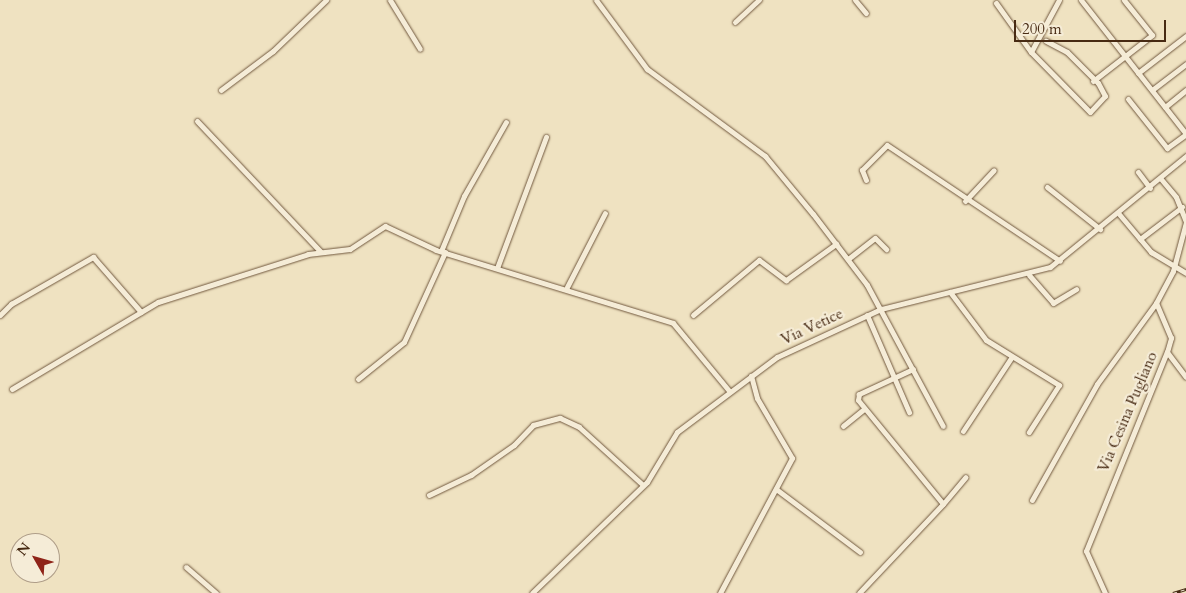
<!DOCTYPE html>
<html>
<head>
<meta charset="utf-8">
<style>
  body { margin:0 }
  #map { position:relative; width:1186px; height:593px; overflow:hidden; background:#efe2c1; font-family:Cardo,serif }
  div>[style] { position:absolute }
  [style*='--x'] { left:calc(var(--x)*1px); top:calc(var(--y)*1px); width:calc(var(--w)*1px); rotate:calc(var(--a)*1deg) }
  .roads { filter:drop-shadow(0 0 1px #71583e) drop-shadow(0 0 1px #71583e) }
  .minor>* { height:5px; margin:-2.5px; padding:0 2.5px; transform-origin:2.5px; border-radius:2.5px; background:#f5ecd7 }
  .rail>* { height:3px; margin-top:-1.5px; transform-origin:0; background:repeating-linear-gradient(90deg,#f5ecd7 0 4px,#472a13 0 8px); box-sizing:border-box; border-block:1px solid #472a13 }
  span { translate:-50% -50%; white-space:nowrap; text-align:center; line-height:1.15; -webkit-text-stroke:4.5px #f5ecd7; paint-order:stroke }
  .street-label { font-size:15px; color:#472a13 }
  .north { position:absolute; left:10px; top:533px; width:50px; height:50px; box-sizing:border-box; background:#f5ecd7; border:1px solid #af9e89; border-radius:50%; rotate:308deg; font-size:14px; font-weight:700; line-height:20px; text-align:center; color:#472a13 }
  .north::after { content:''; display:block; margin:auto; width:18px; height:22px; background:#8f2418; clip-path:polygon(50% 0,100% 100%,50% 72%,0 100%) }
  .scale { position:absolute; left:1014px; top:20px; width:152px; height:22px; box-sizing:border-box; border:2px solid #472a13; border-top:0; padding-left:6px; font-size:15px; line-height:18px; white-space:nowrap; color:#472a13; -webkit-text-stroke:4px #f5ecd7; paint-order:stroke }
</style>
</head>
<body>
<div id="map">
  <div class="roads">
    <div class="minor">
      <i style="--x:390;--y:0;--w:57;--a:58.5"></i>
      <i style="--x:596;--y:0;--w:86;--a:53.5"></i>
      <i style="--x:647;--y:69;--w:147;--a:36.4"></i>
      <i style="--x:765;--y:156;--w:75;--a:50.4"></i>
      <i style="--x:813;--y:214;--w:89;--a:52.7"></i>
      <i style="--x:867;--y:285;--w:160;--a:61.7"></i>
      <i style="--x:855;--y:0;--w:17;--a:50"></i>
      <i style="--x:1081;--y:0;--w:170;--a:51.9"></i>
      <i style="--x:996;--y:3;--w:60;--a:54.5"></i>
      <i style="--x:1031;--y:52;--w:59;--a:-61.7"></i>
      <i style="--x:735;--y:22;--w:33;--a:-43"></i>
      <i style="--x:1031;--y:52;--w:84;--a:45.5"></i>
      <i style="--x:1090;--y:112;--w:22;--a:-47"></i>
      <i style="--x:1105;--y:96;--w:15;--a:-118"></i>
      <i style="--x:1098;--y:83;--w:44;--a:-135"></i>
      <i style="--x:1067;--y:52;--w:24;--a:-152"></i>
      <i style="--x:1138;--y:73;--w:61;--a:-37.6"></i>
      <i style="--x:1093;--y:81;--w:75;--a:-37.9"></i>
      <i style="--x:1152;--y:35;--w:45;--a:-128.7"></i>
      <i style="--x:221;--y:90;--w:65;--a:-36.9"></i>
      <i style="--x:273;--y:51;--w:74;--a:-43.9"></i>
      <i style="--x:1152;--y:90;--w:43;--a:-37.4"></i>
      <i style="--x:1128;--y:99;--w:63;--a:51.5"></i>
      <i style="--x:1167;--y:148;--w:24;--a:-36"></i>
      <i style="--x:1165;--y:107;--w:27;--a:-39"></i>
      <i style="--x:197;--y:121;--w:180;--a:46.6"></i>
      <i style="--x:1138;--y:172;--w:20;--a:53"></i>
      <i style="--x:1161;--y:179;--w:23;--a:50"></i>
      <i style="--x:1176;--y:197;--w:27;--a:68"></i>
      <i style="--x:866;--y:180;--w:11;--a:-112"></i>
      <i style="--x:862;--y:170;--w:35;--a:-45"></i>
      <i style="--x:887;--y:145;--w:208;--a:33.8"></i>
      <i style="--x:1047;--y:187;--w:68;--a:38.4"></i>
      <i style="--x:965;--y:201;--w:42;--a:-46.9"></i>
      <i style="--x:1119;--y:214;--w:50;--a:49.9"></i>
      <i style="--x:1151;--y:252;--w:41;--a:31"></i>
      <i style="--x:1140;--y:239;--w:53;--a:-37.3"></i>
      <i style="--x:441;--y:251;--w:60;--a:-67.3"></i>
      <i style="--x:464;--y:196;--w:85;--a:-60.4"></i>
      <i style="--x:848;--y:259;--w:34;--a:-38"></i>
      <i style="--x:875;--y:238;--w:16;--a:45"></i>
      <i style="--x:497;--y:268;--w:140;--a:-69.5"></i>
      <i style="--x:1029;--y:275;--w:37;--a:49"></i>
      <i style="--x:1053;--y:303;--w:27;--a:-31"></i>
      <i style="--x:567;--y:287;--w:83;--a:-62.8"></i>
      <i style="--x:950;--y:292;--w:60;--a:53.1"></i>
      <i style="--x:986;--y:340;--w:86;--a:31.7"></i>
      <i style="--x:1059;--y:385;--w:56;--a:122.6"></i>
      <i style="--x:0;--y:315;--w:16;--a:-45"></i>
      <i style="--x:11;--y:304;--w:95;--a:-29.8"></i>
      <i style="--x:93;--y:257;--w:73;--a:48.9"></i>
      <i style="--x:693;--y:315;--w:86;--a:-39.8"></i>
      <i style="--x:759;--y:260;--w:34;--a:37"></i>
      <i style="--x:786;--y:280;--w:62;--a:-35.8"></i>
      <i style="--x:867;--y:315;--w:106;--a:66.6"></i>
      <i style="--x:1167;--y:352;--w:31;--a:53"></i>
      <i style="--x:913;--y:369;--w:60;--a:155.2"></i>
      <i style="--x:859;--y:394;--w:6;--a:99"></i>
      <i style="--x:858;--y:400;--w:134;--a:50.7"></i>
      <i style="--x:943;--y:504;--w:35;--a:-50"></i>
      <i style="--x:358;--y:379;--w:59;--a:-38.8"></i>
      <i style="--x:404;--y:342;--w:99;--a:-65.5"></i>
      <i style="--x:12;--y:389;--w:170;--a:-30.8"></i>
      <i style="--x:158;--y:302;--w:157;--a:-17.7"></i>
      <i style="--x:308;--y:254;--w:42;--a:-6.8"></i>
      <i style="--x:350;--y:249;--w:42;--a:-33.3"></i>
      <i style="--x:385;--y:226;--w:56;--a:25.2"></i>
      <i style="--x:436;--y:250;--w:248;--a:17.1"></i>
      <i style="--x:673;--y:323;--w:89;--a:50.4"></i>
      <i style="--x:843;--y:426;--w:27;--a:-39"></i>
      <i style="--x:963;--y:431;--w:87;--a:-56.7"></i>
      <i style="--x:776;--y:489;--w:105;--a:36.9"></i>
      <i style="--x:429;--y:495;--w:47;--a:-25.5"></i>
      <i style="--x:471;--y:475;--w:52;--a:-34.9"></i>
      <i style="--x:514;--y:445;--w:28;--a:-46"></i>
      <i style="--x:533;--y:425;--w:28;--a:-15"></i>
      <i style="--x:560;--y:418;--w:21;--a:25"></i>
      <i style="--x:579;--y:427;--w:86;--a:42.2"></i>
      <i style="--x:1032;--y:500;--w:133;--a:-60.7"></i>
      <i style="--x:1097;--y:384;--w:100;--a:-53.9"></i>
      <i style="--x:186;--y:567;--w:40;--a:41"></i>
      <i style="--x:532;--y:593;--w:160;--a:-44"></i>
      <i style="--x:647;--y:482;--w:58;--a:-59"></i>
      <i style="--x:677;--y:432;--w:125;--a:-36.9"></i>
      <i style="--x:777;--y:357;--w:115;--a:-24.8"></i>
      <i style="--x:881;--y:309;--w:174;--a:-14"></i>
      <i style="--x:1050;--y:267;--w:176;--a:-39.2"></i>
      <i style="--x:720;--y:593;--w:153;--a:-61.9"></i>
      <i style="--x:792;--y:458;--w:69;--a:-120.3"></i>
      <i style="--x:757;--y:398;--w:23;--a:-105"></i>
      <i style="--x:859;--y:593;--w:122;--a:-46.7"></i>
      <i style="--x:1105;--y:593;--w:46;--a:-114.3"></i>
      <i style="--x:1086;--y:551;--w:215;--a:-67.9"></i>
      <i style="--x:1167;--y:352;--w:15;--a:-74"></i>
      <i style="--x:1171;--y:338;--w:38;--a:-113"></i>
      <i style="--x:1156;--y:303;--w:36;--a:-62"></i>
      <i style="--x:1173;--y:271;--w:51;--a:-75.1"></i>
    </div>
  </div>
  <div class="rail">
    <i style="--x:1173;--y:593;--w:14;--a:-17"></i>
  </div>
  <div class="street-label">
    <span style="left:812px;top:327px;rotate:-25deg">Via Vetice</span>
    <span style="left:1128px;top:412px;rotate:-67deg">Via Cesina Pugliano</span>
  </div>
  <div class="north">N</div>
  <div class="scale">200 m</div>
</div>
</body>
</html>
